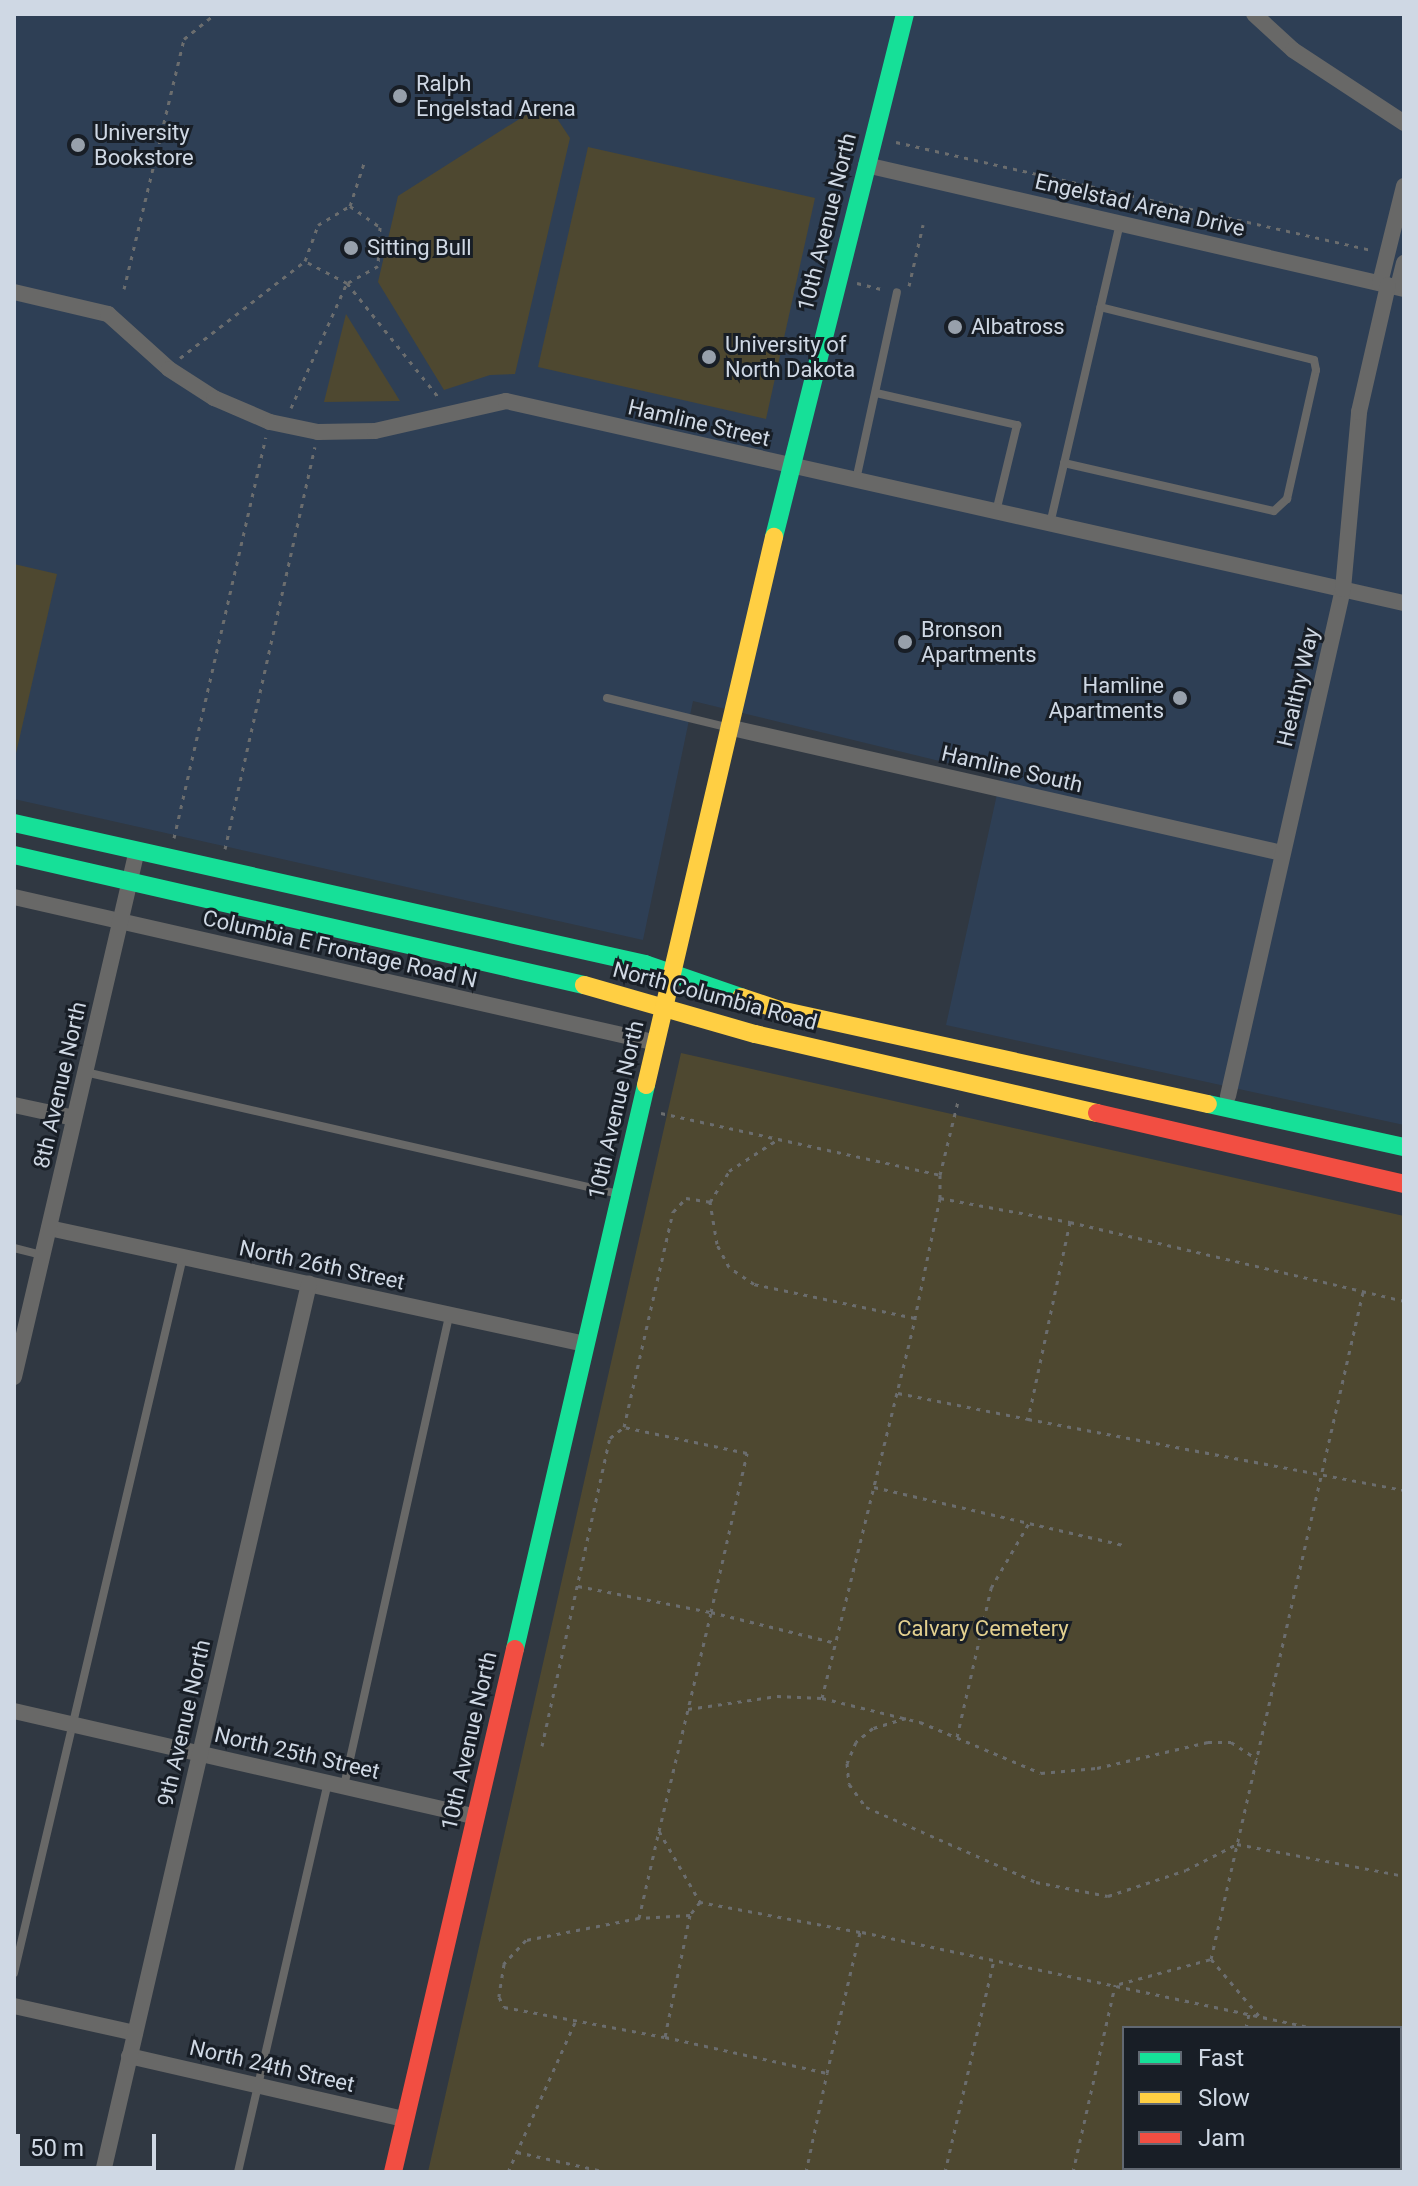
<!DOCTYPE html>
<html>
<head>
<meta charset="utf-8">
<style>
  body { margin:0 }
  #map { position:relative; width:1418px; height:2186px; overflow:hidden; background:#303842; font-family:Roboto,sans-serif }
  div>[style] { position:absolute }
  [style*='--x'] { left:calc(var(--x)*1px); top:calc(var(--y)*1px); width:calc(var(--w)*1px); rotate:calc(var(--a)*1deg) }
  .built>* { inset:0; background:#2e3f55 }
  .green>* { inset:0; background:#4e4830 }
  .path>* { height:3px; margin-top:-1.5px; transform-origin:0; background:repeating-linear-gradient(90deg,#6b6d6e 0 4px,transparent 0 10px) }
  .lane>* { height:8px; margin:-4px; padding:0 4px; transform-origin:4px; border-radius:4px; background:#686867 }
  .street>* { height:16px; margin:-8px; padding:0 8px; transform-origin:8px; border-radius:8px; background:#686867 }
  .fast>* { height:18px; margin:-9px; padding:0 9px; transform-origin:9px; border-radius:9px; background:#16e098 }
  .slow>* { height:18px; margin:-9px; padding:0 9px; transform-origin:9px; border-radius:9px; background:#ffcf43 }
  .jam>* { height:18px; margin:-9px; padding:0 9px; transform-origin:9px; border-radius:9px; background:#f24e42 }
  .dots>* { width:22px; height:22px; translate:-50% -50%; box-sizing:border-box; border:4px solid #181e26; border-radius:50% }
  span { translate:-50% -50%; white-space:nowrap; text-align:center; line-height:1.15; -webkit-text-stroke:6px #181e26; paint-order:stroke }
  .poi-label { font-size:22px; color:#cfd8e4 }
  .left { translate:0 -50%; text-align:left }
  .right { translate:-100% -50%; text-align:right }
  .street-label { font-size:22px; color:#cfd8e4 }
  .park-label { font-size:22px; color:#e3d08f }
  .frame { position:absolute; inset:0; border:16px solid #cfd8e4; pointer-events:none }
  .legend { position:absolute; left:1122px; top:2026px; width:280px; height:144px; box-sizing:border-box; background:#181e26; border:2px solid #616872; margin:0; padding:10px 14px; list-style:none; font-size:24px; color:#cfd8e4 }
  .legend li { display:flex; align-items:center; gap:16px; height:40px }
  .legend b { width:40px; border:2px solid #616872 }
  .scale { position:absolute; left:16px; top:2134px; width:140px; height:36px; box-sizing:border-box; border:4px solid #cfd8e4; border-top:0; padding-left:10px; font-size:24px; line-height:28px; white-space:nowrap; color:#cfd8e4; -webkit-text-stroke:6px #181e26; paint-order:stroke }
</style>
</head>
<body>
<div id="map">
  <div class="built">
    <i style="clip-path:polygon(14px 14px,1404px 14px,1404px 1125px,946px 1025px,1001px 776px,693px 701px,643px 940px,14px 799px)"></i>
  </div>
  <div class="green">
    <i style="clip-path:polygon(546px 102px,570px 138px,515px 374px,490px 375px,444px 390px,378px 282px,398px 196px)"></i>
    <i style="clip-path:polygon(588px 147px,815px 198px,766px 419px,538px 367px)"></i>
    <i style="clip-path:polygon(346px 314px,400px 401px,324px 402px)"></i>
    <i style="clip-path:polygon(14px 564px,57px 574px,14px 762px)"></i>
    <i style="clip-path:polygon(evenodd,681px 1053px,1404px 1216px,1404px 2172px,428px 2172px,681px 1053px,1400px 2028px,1400px 2168px,1124px 2168px,1124px 2028px,1400px 2028px)"></i>
  </div>
  <div class="path">
    <i style="--x:896;--y:142;--w:488;--a:12.8"></i>
    <i style="--x:350;--y:206;--w:37;--a:35"></i>
    <i style="--x:380;--y:227;--w:39;--a:93"></i>
    <i style="--x:378;--y:266;--w:35;--a:151"></i>
    <i style="--x:347;--y:283;--w:149;--a:51.3"></i>
    <i style="--x:857;--y:283;--w:29;--a:14"></i>
    <i style="--x:909;--y:286;--w:63;--a:-77.1"></i>
    <i style="--x:124;--y:289;--w:257;--a:-76.5"></i>
    <i style="--x:184;--y:39;--w:40;--a:-39"></i>
    <i style="--x:180;--y:358;--w:158;--a:-37.8"></i>
    <i style="--x:305;--y:261;--w:38;--a:-70"></i>
    <i style="--x:318;--y:225;--w:37;--a:-31"></i>
    <i style="--x:350;--y:206;--w:48;--a:-71.9"></i>
    <i style="--x:291;--y:408;--w:137;--a:-65.9"></i>
    <i style="--x:347;--y:283;--w:47;--a:-152.4"></i>
    <i style="--x:174;--y:838;--w:411;--a:-77.1"></i>
    <i style="--x:225;--y:849;--w:412;--a:-77.4"></i>
    <i style="--x:661;--y:1113;--w:286;--a:12.5"></i>
    <i style="--x:940;--y:1175;--w:23;--a:90"></i>
    <i style="--x:940;--y:1198;--w:123;--a:101.8"></i>
    <i style="--x:915;--y:1318;--w:165;--a:-168.1"></i>
    <i style="--x:754;--y:1284;--w:30;--a:-146"></i>
    <i style="--x:729;--y:1267;--w:26;--a:-118"></i>
    <i style="--x:717;--y:1244;--w:43;--a:-99.5"></i>
    <i style="--x:710;--y:1202;--w:36;--a:-58"></i>
    <i style="--x:729;--y:1171;--w:57;--a:-32.9"></i>
    <i style="--x:940;--y:1175;--w:76;--a:-76.3"></i>
    <i style="--x:940;--y:1198;--w:132;--a:10.5"></i>
    <i style="--x:1070;--y:1222;--w:343;--a:13.3"></i>
    <i style="--x:1070;--y:1222;--w:201;--a:102"></i>
    <i style="--x:1028;--y:1419;--w:383;--a:10.7"></i>
    <i style="--x:898;--y:1393;--w:133;--a:11.3"></i>
    <i style="--x:874;--y:1487;--w:256;--a:13.1"></i>
    <i style="--x:578;--y:1586;--w:136;--a:11.1"></i>
    <i style="--x:711;--y:1612;--w:163;--a:-77.2"></i>
    <i style="--x:747;--y:1453;--w:126;--a:-168.1"></i>
    <i style="--x:822;--y:1698;--w:391;--a:-76.2"></i>
    <i style="--x:688;--y:1709;--w:90;--a:-8.3"></i>
    <i style="--x:777;--y:1696;--w:45;--a:2.5"></i>
    <i style="--x:822;--y:1698;--w:101;--a:13.8"></i>
    <i style="--x:920;--y:1722;--w:131;--a:22.9"></i>
    <i style="--x:1041;--y:1773;--w:56;--a:-5.1"></i>
    <i style="--x:1097;--y:1768;--w:114;--a:-13.2"></i>
    <i style="--x:1208;--y:1742;--w:23;--a:0"></i>
    <i style="--x:1231;--y:1742;--w:31;--a:33"></i>
    <i style="--x:906;--y:1718;--w:34;--a:163"></i>
    <i style="--x:873;--y:1728;--w:22;--a:141"></i>
    <i style="--x:856;--y:1742;--w:23;--a:113"></i>
    <i style="--x:847;--y:1763;--w:21;--a:85"></i>
    <i style="--x:849;--y:1784;--w:29;--a:54"></i>
    <i style="--x:866;--y:1807;--w:186;--a:23.8"></i>
    <i style="--x:1036;--y:1882;--w:73;--a:11"></i>
    <i style="--x:1108;--y:1896;--w:82;--a:-18.4"></i>
    <i style="--x:1186;--y:1870;--w:57;--a:-27"></i>
    <i style="--x:1237;--y:1844;--w:170;--a:10.8"></i>
    <i style="--x:957;--y:1737;--w:153;--a:-77.1"></i>
    <i style="--x:991;--y:1588;--w:75;--a:-59.7"></i>
    <i style="--x:542;--y:1746;--w:315;--a:-77.6"></i>
    <i style="--x:610;--y:1438;--w:18;--a:-38"></i>
    <i style="--x:624;--y:1427;--w:221;--a:-77.2"></i>
    <i style="--x:673;--y:1212;--w:19;--a:-47"></i>
    <i style="--x:686;--y:1198;--w:24;--a:9"></i>
    <i style="--x:659;--y:1831;--w:82;--a:60"></i>
    <i style="--x:700;--y:1902;--w:16;--a:128"></i>
    <i style="--x:690;--y:1915;--w:51;--a:176.6"></i>
    <i style="--x:639;--y:1918;--w:89;--a:-77.1"></i>
    <i style="--x:659;--y:1831;--w:225;--a:-76.6"></i>
    <i style="--x:711;--y:1612;--w:129;--a:13.9"></i>
    <i style="--x:690;--y:1915;--w:125;--a:101.6"></i>
    <i style="--x:665;--y:2037;--w:166;--a:12.5"></i>
    <i style="--x:827;--y:2073;--w:145;--a:-76.8"></i>
    <i style="--x:860;--y:1932;--w:163;--a:-169.4"></i>
    <i style="--x:639;--y:1918;--w:115;--a:169"></i>
    <i style="--x:526;--y:1940;--w:33;--a:133"></i>
    <i style="--x:504;--y:1964;--w:33;--a:99"></i>
    <i style="--x:499;--y:1997;--w:11;--a:63"></i>
    <i style="--x:504;--y:2007;--w:163;--a:10.6"></i>
    <i style="--x:862;--y:1932;--w:460;--a:12"></i>
    <i style="--x:1211;--y:1959;--w:684;--a:-77.16"></i>
    <i style="--x:1119;--y:1984;--w:95;--a:-15.2"></i>
    <i style="--x:1211;--y:1959;--w:76;--a:49.8"></i>
    <i style="--x:1246;--y:2028;--w:14;--a:-78"></i>
    <i style="--x:1400;--y:2047;--w:4;--a:14"></i>
    <i style="--x:517;--y:2152;--w:92;--a:12.5"></i>
    <i style="--x:508;--y:2172;--w:164;--a:-65.9"></i>
    <i style="--x:806;--y:2172;--w:101;--a:-78"></i>
    <i style="--x:945;--y:2172;--w:218;--a:-77"></i>
    <i style="--x:1073;--y:2172;--w:192;--a:-77.3"></i>
    <i style="--x:1213;--y:2172;--w:4;--a:-76"></i>
  </div>
  <div class="lane">
    <i style="--x:876;--y:393;--w:145;--a:12.8"></i>
    <i style="--x:1017;--y:425;--w:89;--a:103.6"></i>
    <i style="--x:1064;--y:463;--w:215;--a:12.9"></i>
    <i style="--x:1274;--y:511;--w:18;--a:-43"></i>
    <i style="--x:1287;--y:499;--w:132;--a:-77.3"></i>
    <i style="--x:1316;--y:370;--w:10;--a:-101"></i>
    <i style="--x:1314;--y:360;--w:220;--a:-166.1"></i>
    <i style="--x:856;--y:480;--w:192;--a:-77.7"></i>
    <i style="--x:1050;--y:524;--w:308;--a:-76.9"></i>
    <i style="--x:607;--y:698;--w:122;--a:13.7"></i>
    <i style="--x:85;--y:1072;--w:548;--a:12.87"></i>
    <i style="--x:14;--y:1248;--w:30;--a:14"></i>
    <i style="--x:344;--y:1786;--w:483;--a:-77.4"></i>
    <i style="--x:14;--y:1973;--w:736;--a:-76.72"></i>
    <i style="--x:238;--y:2172;--w:399;--a:-77"></i>
  </div>
  <div class="street">
    <i style="--x:1254;--y:14;--w:53;--a:42.7"></i>
    <i style="--x:1293;--y:50;--w:133;--a:33.3"></i>
    <i style="--x:866;--y:165;--w:552;--a:12.98"></i>
    <i style="--x:1380;--y:283;--w:100;--a:-76.1"></i>
    <i style="--x:1398;--y:287;--w:25;--a:-76"></i>
    <i style="--x:14;--y:292;--w:97;--a:13.2"></i>
    <i style="--x:108;--y:314;--w:82;--a:42"></i>
    <i style="--x:169;--y:369;--w:54;--a:32.8"></i>
    <i style="--x:214;--y:398;--w:61;--a:23.2"></i>
    <i style="--x:270;--y:422;--w:49;--a:11.8"></i>
    <i style="--x:318;--y:432;--w:57;--a:-1"></i>
    <i style="--x:375;--y:431;--w:134;--a:-12.9"></i>
    <i style="--x:506;--y:401;--w:920;--a:12.68"></i>
    <i style="--x:732;--y:728;--w:564;--a:12.8"></i>
    <i style="--x:14;--y:897;--w:659;--a:12.79"></i>
    <i style="--x:1228;--y:1096;--w:520;--a:-77.22"></i>
    <i style="--x:1343;--y:589;--w:178;--a:-84.8"></i>
    <i style="--x:1359;--y:412;--w:130;--a:-77.1"></i>
    <i style="--x:14;--y:1105;--w:61;--a:12.2"></i>
    <i style="--x:49;--y:1228;--w:548;--a:12.21"></i>
    <i style="--x:14;--y:1377;--w:541;--a:-76.86"></i>
    <i style="--x:14;--y:1711;--w:474;--a:12.9"></i>
    <i style="--x:14;--y:2006;--w:124;--a:12.6"></i>
    <i style="--x:129;--y:2056;--w:283;--a:12.9"></i>
    <i style="--x:103;--y:2172;--w:912;--a:-76.94"></i>
  </div>
  <div class="fast">
    <i style="--x:774;--y:537;--w:539;--a:-75.94"></i>
    <i style="--x:14;--y:823;--w:647;--a:12.6"></i>
    <i style="--x:645;--y:964;--w:102;--a:19"></i>
    <i style="--x:14;--y:855;--w:585;--a:12.85"></i>
    <i style="--x:1208;--y:1104;--w:201;--a:12.4"></i>
    <i style="--x:515;--y:1649;--w:579;--a:-76.92"></i>
  </div>
  <div class="slow">
    <i style="--x:584;--y:985;--w:178;--a:16"></i>
    <i style="--x:755;--y:1034;--w:351;--a:13"></i>
    <i style="--x:741;--y:997;--w:41;--a:18.4"></i>
    <i style="--x:780;--y:1010;--w:438;--a:12.4"></i>
    <i style="--x:646;--y:1085;--w:563;--a:-76.85"></i>
  </div>
  <div class="jam">
    <i style="--x:1097;--y:1113;--w:315;--a:13"></i>
    <i style="--x:393;--y:2172;--w:537;--a:-76.87"></i>
  </div>
  <div class="dots">
    <i style="left:400px;top:96px;background:#97a0ab"></i>
    <i style="left:78px;top:145px;background:#97a0ab"></i>
    <i style="left:351px;top:248px;background:#97a0ab"></i>
    <i style="left:955px;top:327px;background:#97a0ab"></i>
    <i style="left:709px;top:357px;background:#97a0ab"></i>
    <i style="left:905px;top:642px;background:#97a0ab"></i>
    <i style="left:1180px;top:698px;background:#97a0ab"></i>
  </div>
  <div class="poi-label">
    <span class="left" style="left:416px;top:96px">Ralph<br>Engelstad Arena</span>
    <span class="left" style="left:94px;top:145px">University<br>Bookstore</span>
    <span class="left" style="left:367px;top:248px">Sitting Bull</span>
    <span class="left" style="left:971px;top:327px">Albatross</span>
    <span class="left" style="left:725px;top:357px">University of<br>North Dakota</span>
    <span class="left" style="left:921px;top:642px">Bronson<br>Apartments</span>
    <span class="right" style="left:1164px;top:698px">Hamline<br>Apartments</span>
  </div>
  <div class="street-label">
    <span style="left:1140px;top:205px;rotate:13deg">Engelstad Arena Drive</span>
    <span style="left:827px;top:222px;rotate:-76deg">10th Avenue North</span>
    <span style="left:699px;top:423px;rotate:13deg">Hamline Street</span>
    <span style="left:1298px;top:687px;rotate:-77deg">Healthy Way</span>
    <span style="left:1012px;top:769px;rotate:13deg">Hamline South</span>
    <span style="left:340px;top:949px;rotate:13deg">Columbia E Frontage Road N</span>
    <span style="left:715px;top:996px;rotate:15deg">North Columbia Road</span>
    <span style="left:60px;top:1085px;rotate:-77deg">8th Avenue North</span>
    <span style="left:616px;top:1110px;rotate:-77deg">10th Avenue North</span>
    <span style="left:322px;top:1265px;rotate:12deg">North 26th Street</span>
    <span style="left:184px;top:1723px;rotate:-77deg">9th Avenue North</span>
    <span style="left:469px;top:1741px;rotate:-77deg">10th Avenue North</span>
    <span style="left:297px;top:1753px;rotate:13deg">North 25th Street</span>
    <span style="left:272px;top:2066px;rotate:13deg">North 24th Street</span>
  </div>
  <div class="park-label">
    <span style="left:983px;top:1629px">Calvary Cemetery</span>
  </div>
  <div class="frame"></div>
  <ul class="legend">
  <li><b style="height:10px;background:#16e098"></b>Fast</li>
  <li><b style="height:10px;background:#ffcf43"></b>Slow</li>
  <li><b style="height:10px;background:#f24e42"></b>Jam</li>
  </ul>
  <div class="scale">50 m</div>
</div>
</body>
</html>
